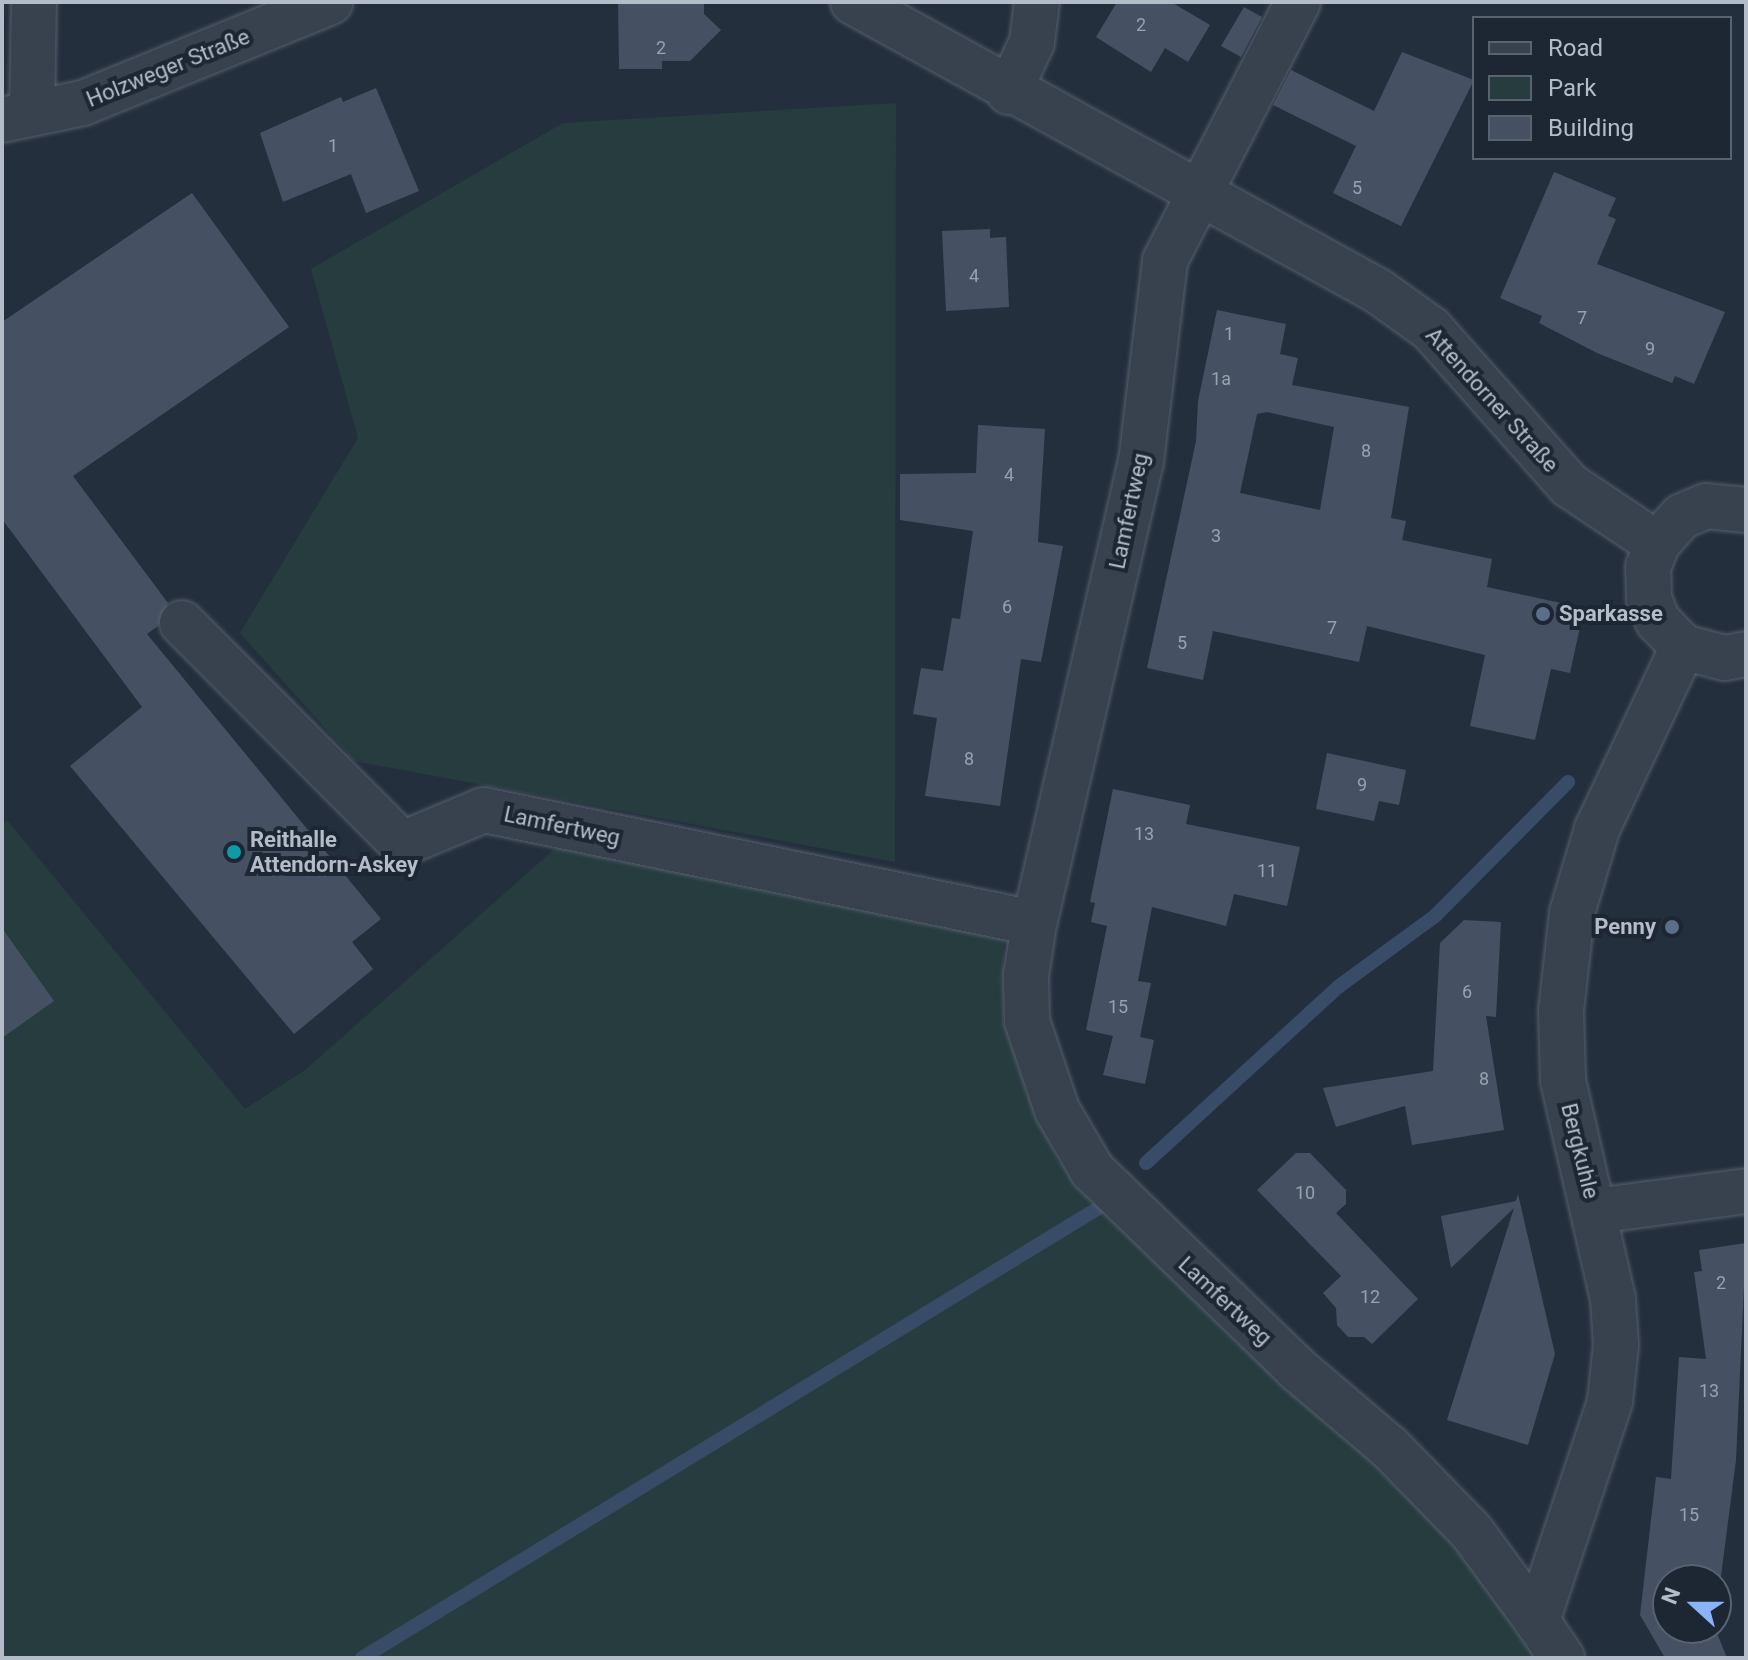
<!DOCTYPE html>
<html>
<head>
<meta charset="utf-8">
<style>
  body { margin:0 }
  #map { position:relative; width:1748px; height:1660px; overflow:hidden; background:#242f3e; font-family:Roboto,sans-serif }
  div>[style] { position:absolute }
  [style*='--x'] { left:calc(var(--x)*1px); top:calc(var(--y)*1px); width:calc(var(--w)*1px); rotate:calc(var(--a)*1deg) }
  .green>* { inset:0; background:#263c3f }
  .stream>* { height:14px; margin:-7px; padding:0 7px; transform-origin:7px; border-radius:7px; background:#394c67 }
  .building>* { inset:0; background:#455162 }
  .roads { filter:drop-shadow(0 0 2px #565f6c) drop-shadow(0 0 2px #565f6c) }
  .minor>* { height:44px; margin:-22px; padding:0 22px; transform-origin:22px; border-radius:22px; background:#38414e }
  .tertiary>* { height:44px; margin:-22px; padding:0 22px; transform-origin:22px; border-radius:22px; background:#38414e }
  .dots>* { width:22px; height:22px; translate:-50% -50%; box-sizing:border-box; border:4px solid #1d2633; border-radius:50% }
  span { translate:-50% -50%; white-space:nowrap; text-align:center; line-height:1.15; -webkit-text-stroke:8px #1d2633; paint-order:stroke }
  .number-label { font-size:18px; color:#98a1af }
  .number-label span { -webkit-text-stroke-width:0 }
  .street-label { font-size:22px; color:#b4bcc9 }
  .poi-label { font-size:22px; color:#b4bcc9; font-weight:700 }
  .left { translate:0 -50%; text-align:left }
  .right { translate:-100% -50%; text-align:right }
  .frame { position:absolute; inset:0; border:4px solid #b4bcc9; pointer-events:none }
  .legend { position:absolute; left:1472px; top:16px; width:260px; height:144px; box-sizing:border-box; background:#1d2633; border:2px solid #59626f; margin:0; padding:10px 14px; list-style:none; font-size:24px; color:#b4bcc9 }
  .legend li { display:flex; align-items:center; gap:16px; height:40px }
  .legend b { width:40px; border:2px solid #59626f }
  .north { position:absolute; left:1652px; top:1564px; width:80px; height:80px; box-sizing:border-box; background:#1d2633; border:2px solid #59626f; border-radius:50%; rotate:291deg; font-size:22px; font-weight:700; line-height:32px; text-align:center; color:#b4bcc9 }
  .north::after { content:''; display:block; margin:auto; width:28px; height:36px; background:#8ab4f8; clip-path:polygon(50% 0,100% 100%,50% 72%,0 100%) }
</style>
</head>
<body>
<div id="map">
  <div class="green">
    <i style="clip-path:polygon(896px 103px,895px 862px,354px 761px,240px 633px,358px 438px,311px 269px,563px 123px)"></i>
    <i style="clip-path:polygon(7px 820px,245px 1109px,305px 1070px,567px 838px,1004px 936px,1003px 1021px,1057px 1160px,1447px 1518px,1553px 1658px,2px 1658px,2px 824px)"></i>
  </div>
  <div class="stream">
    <i style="--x:1146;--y:1163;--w:260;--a:-42.5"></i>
    <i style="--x:1338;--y:987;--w:120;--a:-36.2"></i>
    <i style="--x:1435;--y:916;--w:189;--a:-45.2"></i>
    <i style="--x:362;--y:1658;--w:865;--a:-31.43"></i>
  </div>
  <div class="building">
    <i style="clip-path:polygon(618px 2px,704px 2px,704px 14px,721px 30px,690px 61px,662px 61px,662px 69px,619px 69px)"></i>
    <i style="clip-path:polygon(1117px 2px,1171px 2px,1210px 25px,1188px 62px,1165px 48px,1151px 72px,1096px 37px)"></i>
    <i style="clip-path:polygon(1244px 7px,1262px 17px,1241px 57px,1221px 46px)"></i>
    <i style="clip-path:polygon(1402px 52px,1474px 80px,1401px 226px,1333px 193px,1356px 146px,1273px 105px,1291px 70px,1374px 111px)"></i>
    <i style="clip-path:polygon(376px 88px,419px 191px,366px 213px,351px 174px,283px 202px,260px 133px,341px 97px,343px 102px)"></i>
    <i style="clip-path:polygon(1554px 172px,1616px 198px,1608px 216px,1616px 219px,1597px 264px,1725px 312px,1694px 384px,1675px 376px,1672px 383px,1597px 353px,1539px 323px,1542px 316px,1500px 298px)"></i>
    <i style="clip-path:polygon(192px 193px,289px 327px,73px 476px,168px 603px,158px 626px,147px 634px,381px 919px,352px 942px,373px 969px,294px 1034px,70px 766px,142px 707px,2px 519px,2px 322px)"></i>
    <i style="clip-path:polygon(990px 229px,990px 238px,1006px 237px,1009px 307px,946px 311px,942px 231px)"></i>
    <i style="clip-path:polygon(evenodd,1217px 310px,1286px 324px,1280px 354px,1298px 358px,1292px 385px,1409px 407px,1391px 518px,1406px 521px,1402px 540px,1492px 559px,1487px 587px,1584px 608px,1570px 673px,1551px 669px,1535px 740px,1470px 726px,1485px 655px,1367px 626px,1359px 662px,1213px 631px,1203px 680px,1147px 668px,1196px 441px,1198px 401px,1217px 310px,1267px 412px,1334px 427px,1320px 510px,1240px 493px,1257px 414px,1267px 412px)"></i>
    <i style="clip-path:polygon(978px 425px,1045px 429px,1038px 542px,1063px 546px,1041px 662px,1021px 659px,1000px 806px,925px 796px,937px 718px,913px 714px,921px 668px,943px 671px,952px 618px,960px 619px,973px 531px,900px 520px,900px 474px,976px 473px)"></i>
    <i style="clip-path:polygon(1327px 753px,1406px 770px,1399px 805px,1379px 801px,1374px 821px,1316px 809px)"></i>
    <i style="clip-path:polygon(1113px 789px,1190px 805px,1186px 824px,1300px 847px,1287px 906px,1234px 894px,1226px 926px,1152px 907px,1138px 981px,1151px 983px,1140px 1037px,1154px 1040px,1145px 1084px,1103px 1075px,1113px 1036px,1086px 1030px,1107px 926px,1091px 922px,1095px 903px,1090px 902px)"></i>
    <i style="clip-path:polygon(1464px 920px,1501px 922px,1496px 1017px,1486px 1016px,1504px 1130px,1412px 1145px,1405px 1106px,1336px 1127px,1323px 1088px,1433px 1071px,1440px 943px)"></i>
    <i style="clip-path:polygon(2px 928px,54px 1001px,2px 1038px)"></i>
    <i style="clip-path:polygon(1296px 1153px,1310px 1153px,1346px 1190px,1346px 1204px,1336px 1213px,1418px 1299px,1372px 1344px,1364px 1337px,1348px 1337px,1337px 1325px,1336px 1308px,1323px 1293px,1341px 1276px,1257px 1190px)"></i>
    <i style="clip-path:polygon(1518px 1194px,1555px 1354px,1528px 1445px,1447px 1420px,1514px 1208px,1451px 1268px,1441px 1216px,1516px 1201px)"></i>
    <i style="clip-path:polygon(1746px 1243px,1736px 1460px,1716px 1615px,1716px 1580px,1668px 1580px,1668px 1628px,1715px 1628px,1727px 1658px,1665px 1658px,1640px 1615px,1656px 1477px,1671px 1479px,1679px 1357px,1706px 1359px,1694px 1272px,1702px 1271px,1699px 1250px)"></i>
  </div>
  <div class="roads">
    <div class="minor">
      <i style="--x:1298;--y:2;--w:291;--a:117.2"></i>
      <i style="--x:1165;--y:261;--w:201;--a:96.8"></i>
      <i style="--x:1141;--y:461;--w:474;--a:103"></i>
      <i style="--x:1034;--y:923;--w:54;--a:98.6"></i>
      <i style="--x:1026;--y:976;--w:45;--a:88.7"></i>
      <i style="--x:1027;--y:1021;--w:94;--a:71.4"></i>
      <i style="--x:1057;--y:1110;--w:69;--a:59.7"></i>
      <i style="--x:1092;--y:1170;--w:284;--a:44.1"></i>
      <i style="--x:1296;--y:1368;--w:123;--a:40.4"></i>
      <i style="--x:1390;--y:1448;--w:116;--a:45.7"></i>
      <i style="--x:1471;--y:1531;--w:112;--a:53.7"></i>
      <i style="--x:1009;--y:92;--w:55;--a:-65.3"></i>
      <i style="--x:1032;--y:42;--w:40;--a:-82.9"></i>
      <i style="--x:32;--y:113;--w:111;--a:-89"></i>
      <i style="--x:2;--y:120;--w:83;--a:-11.9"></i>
      <i style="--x:83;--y:103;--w:267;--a:-22.2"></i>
      <i style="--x:182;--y:623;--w:312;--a:45.1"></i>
      <i style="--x:402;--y:844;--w:89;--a:-22.5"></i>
      <i style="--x:484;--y:810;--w:561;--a:11.61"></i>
      <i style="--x:1595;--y:1211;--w:152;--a:-7.5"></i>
      <i style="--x:1562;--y:1658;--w:45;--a:-124"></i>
      <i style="--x:1537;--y:1621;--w:232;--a:-71.6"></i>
      <i style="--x:1610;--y:1401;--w:56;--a:-83.9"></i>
      <i style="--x:1616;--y:1345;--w:46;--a:-93.7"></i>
      <i style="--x:1613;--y:1299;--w:224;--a:-102.9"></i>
      <i style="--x:1563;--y:1081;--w:70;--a:-91.6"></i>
      <i style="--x:1561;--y:1011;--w:99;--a:-83.6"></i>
      <i style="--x:1572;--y:913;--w:88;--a:-73.4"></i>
      <i style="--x:1597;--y:829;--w:201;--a:-64.7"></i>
    </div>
    <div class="tertiary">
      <i style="--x:853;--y:2;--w:599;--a:28.83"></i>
      <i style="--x:1378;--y:291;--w:65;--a:35.6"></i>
      <i style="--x:1431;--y:329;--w:208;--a:48.5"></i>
      <i style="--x:1569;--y:485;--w:106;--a:33.8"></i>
      <i style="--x:1746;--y:510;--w:40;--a:-174.3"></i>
      <i style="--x:1706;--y:506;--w:26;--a:157"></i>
      <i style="--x:1682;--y:516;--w:38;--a:132"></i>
      <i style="--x:1657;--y:544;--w:25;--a:111"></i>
      <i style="--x:1648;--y:567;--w:32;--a:88"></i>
      <i style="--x:1649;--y:599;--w:24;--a:68"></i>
      <i style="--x:1658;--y:621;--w:36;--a:46"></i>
      <i style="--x:1683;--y:647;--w:43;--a:14.7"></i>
      <i style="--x:1725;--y:658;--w:21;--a:-11"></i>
    </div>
  </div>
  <div class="dots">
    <i style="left:1543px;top:614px;background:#5c6f8a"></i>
    <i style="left:234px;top:852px;background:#0f9aa8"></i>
    <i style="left:1672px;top:927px;background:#5c6f8a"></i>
  </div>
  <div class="number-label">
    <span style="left:1141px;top:25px">2</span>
    <span style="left:661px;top:48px">2</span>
    <span style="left:333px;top:146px">1</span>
    <span style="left:1357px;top:188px">5</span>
    <span style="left:974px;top:276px">4</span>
    <span style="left:1582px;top:318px">7</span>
    <span style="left:1229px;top:334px">1</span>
    <span style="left:1650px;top:349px">9</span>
    <span style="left:1221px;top:379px">1a</span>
    <span style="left:1366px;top:451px">8</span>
    <span style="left:1009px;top:475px">4</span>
    <span style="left:1216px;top:536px">3</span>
    <span style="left:1007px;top:607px">6</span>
    <span style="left:1332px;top:628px">7</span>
    <span style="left:1182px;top:643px">5</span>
    <span style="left:969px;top:759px">8</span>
    <span style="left:1362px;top:785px">9</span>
    <span style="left:1144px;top:834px">13</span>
    <span style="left:1267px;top:871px">11</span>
    <span style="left:1467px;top:992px">6</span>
    <span style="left:1118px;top:1007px">15</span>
    <span style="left:1484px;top:1079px">8</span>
    <span style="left:1305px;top:1193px">10</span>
    <span style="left:1721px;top:1283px">2</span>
    <span style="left:1370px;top:1297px">12</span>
    <span style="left:1709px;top:1391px">13</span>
    <span style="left:1689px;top:1515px">15</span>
  </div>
  <div class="street-label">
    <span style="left:168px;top:68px;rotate:-22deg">Holzweger Straße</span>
    <span style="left:1492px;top:400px;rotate:48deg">Attendorner Straße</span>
    <span style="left:1129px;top:511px;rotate:-78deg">Lamfertweg</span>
    <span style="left:562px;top:826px;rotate:12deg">Lamfertweg</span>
    <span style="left:1580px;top:1151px;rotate:76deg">Bergkuhle</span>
    <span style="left:1225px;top:1301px;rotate:43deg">Lamfertweg</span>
  </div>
  <div class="poi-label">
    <span class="left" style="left:1559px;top:614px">Sparkasse</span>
    <span class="left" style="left:250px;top:852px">Reithalle<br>Attendorn-Askey</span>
    <span class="right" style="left:1656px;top:927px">Penny</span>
  </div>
  <div class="frame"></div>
  <ul class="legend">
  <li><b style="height:10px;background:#38414e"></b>Road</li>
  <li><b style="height:22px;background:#263c3f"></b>Park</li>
  <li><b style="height:22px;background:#455162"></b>Building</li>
  </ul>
  <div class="north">N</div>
</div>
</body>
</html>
